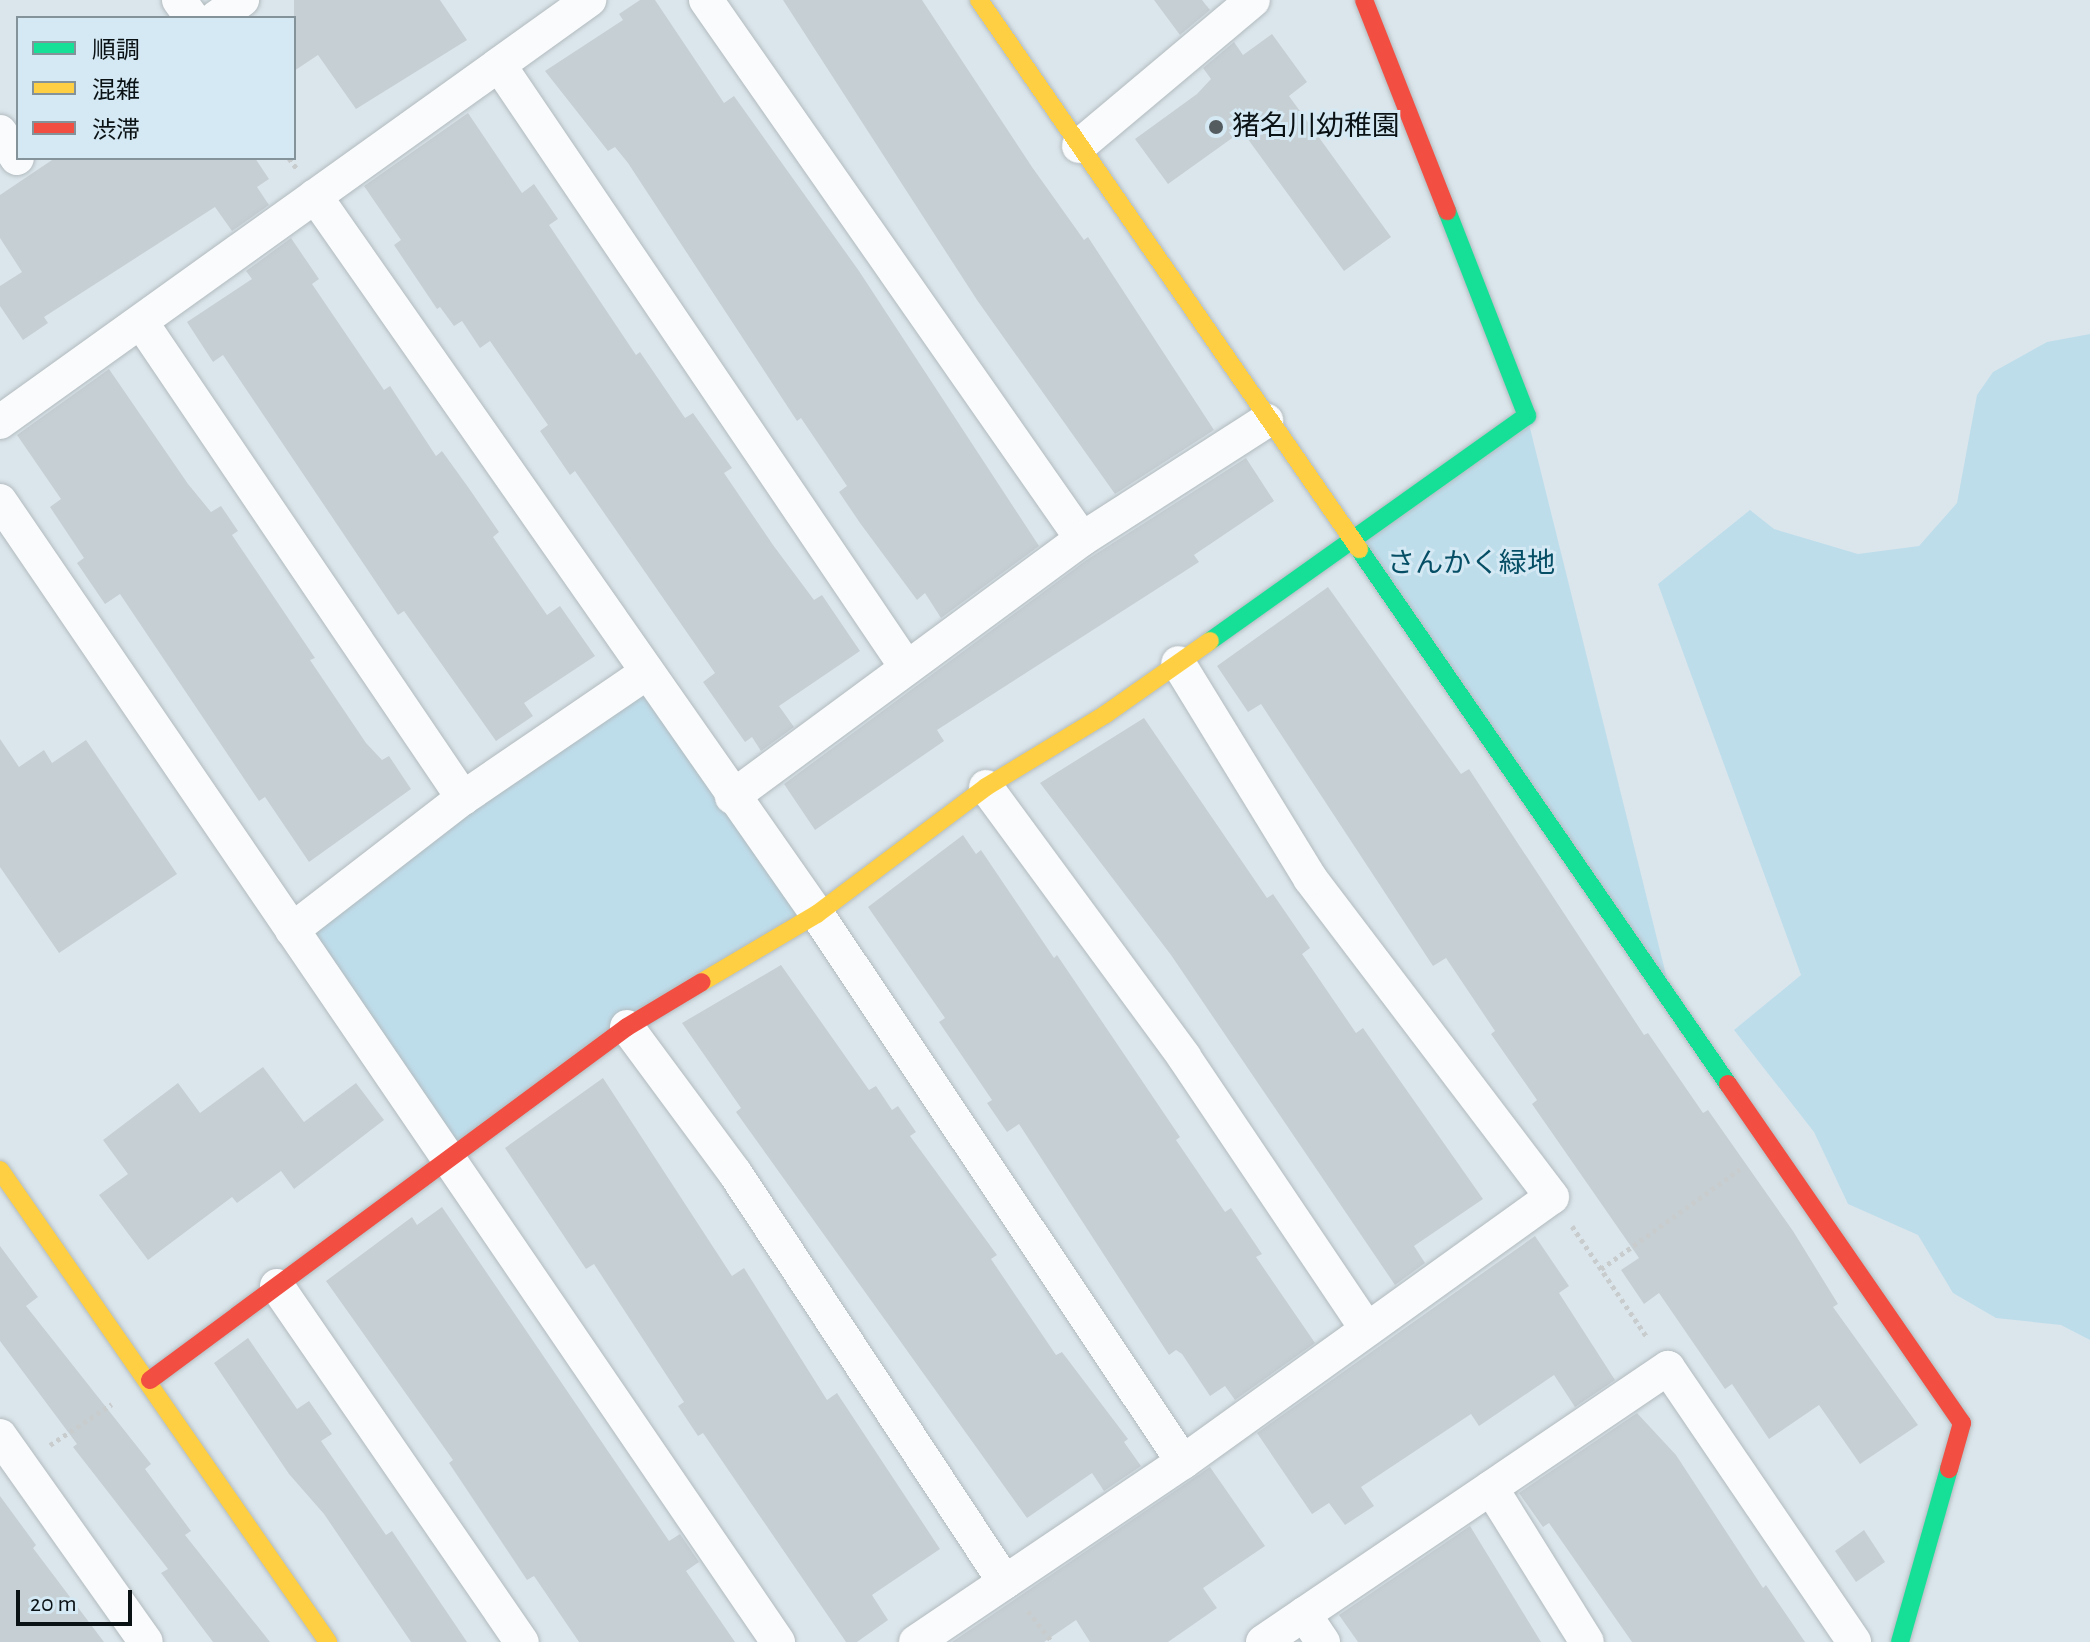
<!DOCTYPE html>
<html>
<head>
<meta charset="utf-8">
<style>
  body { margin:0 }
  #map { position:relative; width:2090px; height:1642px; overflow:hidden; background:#dbe6ec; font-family:"Alegreya Sans","Noto Sans JP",sans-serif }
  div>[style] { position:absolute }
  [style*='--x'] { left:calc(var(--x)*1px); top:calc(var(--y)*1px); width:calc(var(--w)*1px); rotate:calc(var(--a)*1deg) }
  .green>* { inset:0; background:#beddeb }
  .building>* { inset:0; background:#c6cfd4 }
  .path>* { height:5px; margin-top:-2.5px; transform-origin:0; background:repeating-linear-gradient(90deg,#c9cccd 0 4px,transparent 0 8px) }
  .roads { filter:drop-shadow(0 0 2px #b2bbbf) drop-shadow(0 0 2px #b2bbbf) }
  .street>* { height:34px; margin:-17px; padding:0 17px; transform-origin:17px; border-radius:17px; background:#fafbfc }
  .fast>* { height:18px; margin:-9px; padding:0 9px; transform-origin:9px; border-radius:9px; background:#16e098 }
  .slow>* { height:18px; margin:-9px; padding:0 9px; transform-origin:9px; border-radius:9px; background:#ffcf43 }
  .jam>* { height:18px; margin:-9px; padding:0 9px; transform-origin:9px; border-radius:9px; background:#f24e42 }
  .dots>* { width:22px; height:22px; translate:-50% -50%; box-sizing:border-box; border:4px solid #d4e9f3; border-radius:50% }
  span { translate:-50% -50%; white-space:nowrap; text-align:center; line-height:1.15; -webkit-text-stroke:6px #d4e9f3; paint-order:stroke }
  .poi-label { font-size:28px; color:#0b1215 }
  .left { translate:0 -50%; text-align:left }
  .park-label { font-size:28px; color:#054e65 }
  .legend { position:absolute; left:16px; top:16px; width:280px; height:144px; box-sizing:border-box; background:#d4e9f3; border:2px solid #84939a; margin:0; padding:10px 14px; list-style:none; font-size:24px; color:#0b1215 }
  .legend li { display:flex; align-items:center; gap:16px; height:40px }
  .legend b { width:40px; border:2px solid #84939a }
  .scale { position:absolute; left:16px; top:1590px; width:116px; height:36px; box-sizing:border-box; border:4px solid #0b1215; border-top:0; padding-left:10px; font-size:24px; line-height:28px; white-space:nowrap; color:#0b1215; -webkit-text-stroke:6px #d4e9f3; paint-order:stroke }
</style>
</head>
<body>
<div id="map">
  <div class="green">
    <i style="clip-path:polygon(2090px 334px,2090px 1340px,2061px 1325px,1996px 1318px,1953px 1293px,1918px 1235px,1848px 1204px,1814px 1132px,1734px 1030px,1801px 975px,1658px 584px,1750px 510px,1774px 529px,1858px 554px,1919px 546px,1957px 503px,1977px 395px,1993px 372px,2047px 342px)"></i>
    <i style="clip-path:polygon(1527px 416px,1675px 1011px,1349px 542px)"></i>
    <i style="clip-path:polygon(646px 673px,817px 914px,448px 1159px,292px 930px)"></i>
  </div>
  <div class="building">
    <i style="clip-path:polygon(294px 0,440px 0,467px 40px,356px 109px,318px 55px,294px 71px)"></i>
    <i style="clip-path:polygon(640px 0,655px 0,724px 103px,734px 96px,859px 271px,1039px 546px,941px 618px,925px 593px,917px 600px,860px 523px,839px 492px,847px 486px,801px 418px,797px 421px,628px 163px,615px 147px,608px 151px,545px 71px,623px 20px,619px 14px)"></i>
    <i style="clip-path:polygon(783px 0,922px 0,1032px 167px,1084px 240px,1088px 237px,1214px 430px,1115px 494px,977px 300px)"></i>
    <i style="clip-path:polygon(1154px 0,1202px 0,1210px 10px,1180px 35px)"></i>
    <i style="clip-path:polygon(1272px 34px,1307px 82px,1289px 96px,1391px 237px,1344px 271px,1242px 131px,1168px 184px,1135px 139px,1197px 94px,1211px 79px,1203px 68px,1234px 42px,1243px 55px)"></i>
    <i style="clip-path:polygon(468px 113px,522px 193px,534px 184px,558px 219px,549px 225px,636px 355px,640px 352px,685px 418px,693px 413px,732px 468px,724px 473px,773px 545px,814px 600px,822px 595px,860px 651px,779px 706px,794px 727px,761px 751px,752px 737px,745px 742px,703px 682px,715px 673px,575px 471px,570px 475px,540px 431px,548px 425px,490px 341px,480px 348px,462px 321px,454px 326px,440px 307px,437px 309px,394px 245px,401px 240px,364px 186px)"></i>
    <i style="clip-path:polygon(55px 158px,255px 158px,269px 179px,257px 187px,269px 205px,232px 231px,215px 207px,44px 317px,48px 323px,23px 340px,0 306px,0 286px,22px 272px,0 238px,0 195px)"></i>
    <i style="clip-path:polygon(291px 238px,319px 279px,312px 284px,384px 390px,390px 386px,436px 456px,442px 451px,468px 487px,499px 532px,493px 537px,547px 615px,560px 606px,595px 656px,524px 703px,533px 716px,496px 741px,404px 611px,398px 615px,223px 355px,213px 362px,187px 322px,252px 279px,246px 271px)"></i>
    <i style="clip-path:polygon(109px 369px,188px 484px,211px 512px,221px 506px,238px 531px,232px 535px,315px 658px,310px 660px,366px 743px,382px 760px,389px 756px,411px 789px,309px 862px,265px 797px,259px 801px,120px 594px,105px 604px,77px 563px,84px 558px,50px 507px,61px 499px,17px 435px)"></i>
    <i style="clip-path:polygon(1246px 458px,1274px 501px,1194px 555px,1199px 562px,937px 730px,944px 741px,815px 830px,784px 784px,1088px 559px)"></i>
    <i style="clip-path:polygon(1328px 587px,1461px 774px,1469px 769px,1644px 1035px,1648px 1033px,1703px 1113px,1708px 1110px,1793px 1231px,1838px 1304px,1833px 1307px,1918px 1425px,1860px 1464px,1819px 1405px,1769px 1439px,1732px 1384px,1725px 1389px,1659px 1293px,1644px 1304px,1621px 1270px,1639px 1258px,1532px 1104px,1537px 1100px,1491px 1034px,1495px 1031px,1446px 958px,1433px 966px,1261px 704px,1248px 712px,1217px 666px)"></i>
    <i style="clip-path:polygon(1144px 718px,1267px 898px,1273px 894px,1310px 948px,1302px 954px,1356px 1033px,1363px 1028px,1483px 1199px,1414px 1246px,1425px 1263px,1395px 1285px,1171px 955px,1040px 783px)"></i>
    <i style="clip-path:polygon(0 739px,19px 767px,44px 750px,52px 763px,86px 740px,177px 874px,59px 953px,0 867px)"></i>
    <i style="clip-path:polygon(963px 835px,976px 854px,981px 850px,1054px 958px,1057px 955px,1180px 1137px,1176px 1140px,1225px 1212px,1231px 1208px,1262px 1254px,1256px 1257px,1315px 1343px,1235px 1400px,1225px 1386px,1210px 1396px,1182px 1354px,1176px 1350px,1169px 1355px,1019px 1124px,1007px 1132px,987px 1103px,992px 1100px,939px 1022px,945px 1018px,868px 907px)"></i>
    <i style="clip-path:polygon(781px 965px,869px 1090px,876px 1086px,892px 1110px,898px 1106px,916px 1132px,910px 1136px,997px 1255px,991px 1259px,1056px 1355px,1062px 1352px,1128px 1439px,1124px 1442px,1141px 1466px,1104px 1491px,1092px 1473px,1027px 1518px,736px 1112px,741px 1108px,682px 1023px)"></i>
    <i style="clip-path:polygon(263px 1067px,304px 1122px,356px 1083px,384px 1120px,294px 1189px,281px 1171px,237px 1203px,232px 1197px,148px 1260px,99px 1195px,128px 1174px,103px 1140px,178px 1083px,200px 1113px)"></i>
    <i style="clip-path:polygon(603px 1078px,732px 1276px,744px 1268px,827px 1400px,837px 1393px,940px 1549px,872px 1595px,888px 1620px,857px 1642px,846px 1642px,703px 1433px,698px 1436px,678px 1406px,684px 1402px,594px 1264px,586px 1269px,505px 1148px)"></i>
    <i style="clip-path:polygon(442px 1207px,669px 1541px,680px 1534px,699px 1562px,686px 1571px,735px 1642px,579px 1642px,534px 1576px,527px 1580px,449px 1463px,453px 1460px,326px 1281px,412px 1217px,417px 1225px)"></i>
    <i style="clip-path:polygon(1535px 1236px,1569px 1286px,1559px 1293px,1615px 1380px,1575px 1407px,1554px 1375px,1479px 1426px,1471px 1414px,1361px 1487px,1374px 1506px,1345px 1525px,1329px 1503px,1312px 1514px,1257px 1433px)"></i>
    <i style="clip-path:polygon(0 1246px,38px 1297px,26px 1306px,151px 1464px,145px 1469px,191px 1531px,185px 1535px,270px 1642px,213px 1642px,161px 1573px,168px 1569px,73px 1447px,77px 1444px,0 1341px)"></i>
    <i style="clip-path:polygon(248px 1338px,297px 1409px,309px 1401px,332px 1434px,321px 1441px,386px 1535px,392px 1531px,467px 1642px,411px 1642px,324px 1514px,289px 1474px,214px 1363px)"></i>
    <i style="clip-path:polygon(1637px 1413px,1676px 1455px,1763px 1588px,1766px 1585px,1805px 1642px,1632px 1642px,1549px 1523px,1543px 1527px,1519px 1493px)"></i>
    <i style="clip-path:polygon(1210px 1467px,1265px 1546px,1203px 1588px,1217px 1608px,1168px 1642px,1090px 1642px,1076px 1620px,1044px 1642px,952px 1642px)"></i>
    <i style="clip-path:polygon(0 1496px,36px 1545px,33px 1548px,104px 1642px,0 1642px)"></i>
    <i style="clip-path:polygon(1470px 1526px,1541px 1642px,1358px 1642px,1339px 1615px)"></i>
    <i style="clip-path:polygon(1864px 1530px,1885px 1562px,1856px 1582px,1835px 1551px)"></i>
  </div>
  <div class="path">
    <i style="--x:289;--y:158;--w:14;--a:54"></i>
    <i style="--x:1572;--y:1226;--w:134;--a:56"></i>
    <i style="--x:1601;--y:1269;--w:171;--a:-35.7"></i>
    <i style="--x:50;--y:1445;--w:74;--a:-33.5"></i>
    <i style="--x:1028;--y:1611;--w:39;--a:52"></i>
  </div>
  <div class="roads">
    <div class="street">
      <i style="--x:179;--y:0;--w:22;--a:54"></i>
      <i style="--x:706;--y:0;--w:657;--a:55.1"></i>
      <i style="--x:1082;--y:539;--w:219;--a:-32.7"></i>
      <i style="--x:216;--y:18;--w:32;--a:-35"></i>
      <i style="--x:499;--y:65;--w:724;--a:55.92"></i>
      <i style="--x:0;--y:132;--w:31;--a:57"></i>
      <i style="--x:1079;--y:146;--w:227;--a:-40"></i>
      <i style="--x:315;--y:196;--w:876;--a:55.04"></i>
      <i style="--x:817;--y:914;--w:659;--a:56.26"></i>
      <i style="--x:1183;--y:1462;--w:454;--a:-35.7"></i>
      <i style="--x:1552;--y:1197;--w:400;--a:-127.2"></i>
      <i style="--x:1310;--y:878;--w:252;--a:-121.5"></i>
      <i style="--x:141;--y:322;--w:575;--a:55.92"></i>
      <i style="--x:0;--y:422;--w:725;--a:-35.62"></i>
      <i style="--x:0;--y:501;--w:1381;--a:55.71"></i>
      <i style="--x:986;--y:787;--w:335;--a:53.7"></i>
      <i style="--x:1184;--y:1057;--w:328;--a:56.1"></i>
      <i style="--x:732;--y:797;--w:435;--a:-36.4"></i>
      <i style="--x:292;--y:930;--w:216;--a:-37.7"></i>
      <i style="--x:463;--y:798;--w:222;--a:-34.3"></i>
      <i style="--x:627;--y:1027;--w:182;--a:53.5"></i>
      <i style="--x:735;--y:1173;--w:490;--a:56.6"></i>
      <i style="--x:277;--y:1286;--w:432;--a:55.5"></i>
      <i style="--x:0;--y:1436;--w:252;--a:54.7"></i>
      <i style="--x:1491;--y:1488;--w:181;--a:58.1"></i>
      <i style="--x:1304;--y:1614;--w:34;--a:56"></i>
      <i style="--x:916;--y:1642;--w:322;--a:-34"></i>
      <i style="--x:1263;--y:1642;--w:489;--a:-34.1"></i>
      <i style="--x:1668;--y:1368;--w:331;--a:55.8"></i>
    </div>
    <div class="fast">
      <i style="--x:1359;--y:549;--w:650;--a:55.41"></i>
      <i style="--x:1210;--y:641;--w:389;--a:-35.4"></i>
      <i style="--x:1527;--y:416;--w:220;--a:-111.3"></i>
      <i style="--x:1900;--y:1642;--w:180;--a:-74.2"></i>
    </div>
    <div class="slow">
      <i style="--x:979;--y:0;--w:668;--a:55.31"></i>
      <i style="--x:702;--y:982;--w:134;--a:-30.6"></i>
      <i style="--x:817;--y:914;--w:211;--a:-36.9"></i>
      <i style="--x:986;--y:787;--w:140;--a:-31.3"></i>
      <i style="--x:1106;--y:714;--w:127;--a:-35.1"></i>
      <i style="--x:0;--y:1170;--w:575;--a:55.2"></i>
    </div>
    <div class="jam">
      <i style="--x:1364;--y:0;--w:227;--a:68.5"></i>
      <i style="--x:1728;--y:1084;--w:412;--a:55.4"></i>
      <i style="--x:1962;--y:1423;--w:48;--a:105.8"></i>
      <i style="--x:150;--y:1380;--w:593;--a:-36.5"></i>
      <i style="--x:627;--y:1027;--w:87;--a:-31"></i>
    </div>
  </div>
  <div class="dots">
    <i style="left:1216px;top:127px;background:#545c60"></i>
  </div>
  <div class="poi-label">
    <span class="left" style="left:1232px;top:127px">猪名川幼稚園</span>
  </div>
  <div class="park-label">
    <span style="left:1471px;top:564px">さんかく緑地</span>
  </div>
  <ul class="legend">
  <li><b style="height:10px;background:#16e098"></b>順調</li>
  <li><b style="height:10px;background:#ffcf43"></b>混雑</li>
  <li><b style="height:10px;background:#f24e42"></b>渋滞</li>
  </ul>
  <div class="scale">20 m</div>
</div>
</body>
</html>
